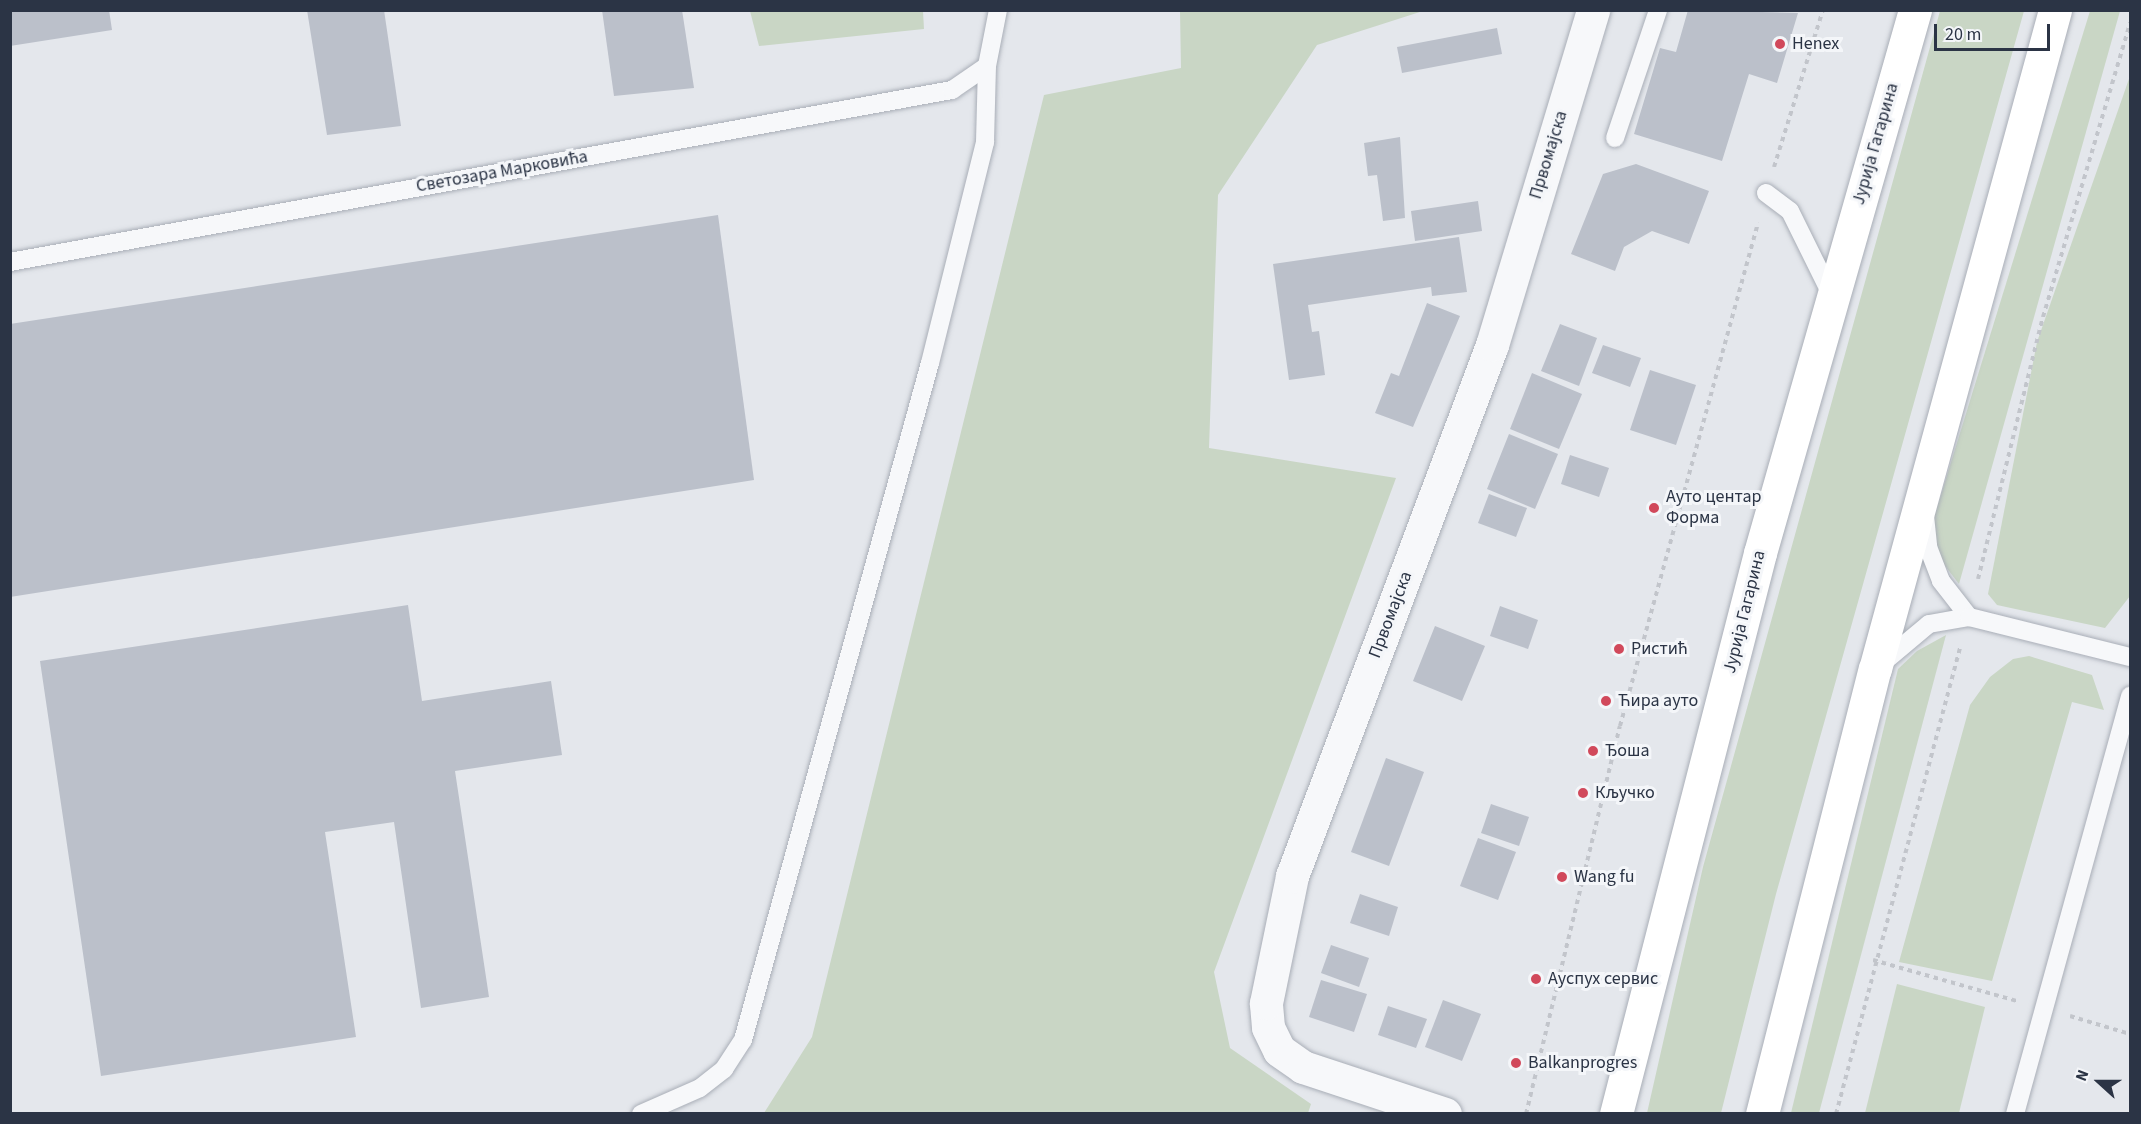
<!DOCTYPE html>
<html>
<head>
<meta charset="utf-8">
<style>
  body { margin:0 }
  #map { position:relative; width:2141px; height:1124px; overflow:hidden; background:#e4e7ec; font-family:"Source Sans 3",sans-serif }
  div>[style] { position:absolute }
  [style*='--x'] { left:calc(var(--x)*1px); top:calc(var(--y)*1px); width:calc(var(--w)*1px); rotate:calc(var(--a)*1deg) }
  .green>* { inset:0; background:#c9d6c5 }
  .building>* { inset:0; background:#bbc0ca }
  .path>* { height:4px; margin-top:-2px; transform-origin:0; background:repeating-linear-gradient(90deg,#c2c5cb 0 4.5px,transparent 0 9px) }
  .roads { filter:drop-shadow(0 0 2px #a9aeb7) drop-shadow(0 0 2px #a9aeb7) }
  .lane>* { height:18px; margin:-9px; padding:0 9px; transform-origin:9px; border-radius:9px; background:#f7f8fa }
  .street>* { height:33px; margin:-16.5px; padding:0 16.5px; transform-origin:16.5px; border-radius:16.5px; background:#f7f8fa }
  .secondary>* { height:33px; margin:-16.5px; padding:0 16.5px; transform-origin:16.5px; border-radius:16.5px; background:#fff }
  .dots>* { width:16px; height:16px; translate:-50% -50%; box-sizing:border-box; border:3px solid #f4f6f9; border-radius:50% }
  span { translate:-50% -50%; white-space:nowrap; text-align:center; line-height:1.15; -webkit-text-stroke:6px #f4f6f9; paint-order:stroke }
  .poi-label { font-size:18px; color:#2b3445 }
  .left { translate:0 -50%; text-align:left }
  .street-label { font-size:18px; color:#2b3445 }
  .frame { position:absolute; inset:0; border:12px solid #2b3445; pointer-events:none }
  .north { position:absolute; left:2069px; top:1052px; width:60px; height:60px; -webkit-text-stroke:4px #f4f6f9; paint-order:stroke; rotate:291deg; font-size:16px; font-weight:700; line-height:24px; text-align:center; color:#2b3445 }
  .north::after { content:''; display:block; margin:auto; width:21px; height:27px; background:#2b3445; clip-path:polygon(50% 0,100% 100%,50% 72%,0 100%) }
  .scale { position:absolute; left:1934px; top:24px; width:116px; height:27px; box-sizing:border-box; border:3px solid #2b3445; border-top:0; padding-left:8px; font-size:18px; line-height:21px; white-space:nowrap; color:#2b3445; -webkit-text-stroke:4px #f4f6f9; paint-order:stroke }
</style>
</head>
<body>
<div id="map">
  <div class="green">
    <i style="clip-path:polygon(750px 11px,923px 11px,924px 29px,759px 46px)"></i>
    <i style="clip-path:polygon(1180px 11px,1423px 11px,1317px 45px,1218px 195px,1209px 448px,1396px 478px,1214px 972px,1230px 1048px,1311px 1104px,1308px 1113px,764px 1113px,812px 1037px,1044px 95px,1181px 68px)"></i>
    <i style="clip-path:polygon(1940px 11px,2024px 11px,1776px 894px,1721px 1113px,1647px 1113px,1703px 867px)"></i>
    <i style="clip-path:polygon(2090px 11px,2120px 11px,1959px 584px,1936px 554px,1932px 524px)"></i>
    <i style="clip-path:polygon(2130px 76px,2130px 596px,2105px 628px,1997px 605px,1988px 594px,2037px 342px)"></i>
    <i style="clip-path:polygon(1946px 635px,1819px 1113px,1791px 1113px,1898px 669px,1917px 651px)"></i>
    <i style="clip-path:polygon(2029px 656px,2092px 675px,2104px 710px,2072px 702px,1992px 981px,1899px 962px,1970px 705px,1990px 677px,2013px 659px)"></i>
    <i style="clip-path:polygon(1897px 984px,1985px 1007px,1959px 1113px,1865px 1113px)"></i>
  </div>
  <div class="building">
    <i style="clip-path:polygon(10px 10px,109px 10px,112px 30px,10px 46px)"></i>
    <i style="clip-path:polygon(307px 10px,384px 10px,401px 126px,327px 135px)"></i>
    <i style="clip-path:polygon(602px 10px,682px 10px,694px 88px,614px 96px)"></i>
    <i style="clip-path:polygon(1688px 10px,1798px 13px,1777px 83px,1749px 74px,1722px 161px,1634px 134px,1660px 48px,1676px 52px)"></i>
    <i style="clip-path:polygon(1497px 28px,1502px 54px,1402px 73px,1397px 47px)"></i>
    <i style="clip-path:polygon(1400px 137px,1405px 218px,1383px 221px,1377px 175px,1368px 176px,1364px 143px)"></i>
    <i style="clip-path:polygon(1636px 164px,1709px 191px,1689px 244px,1652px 231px,1624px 247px,1615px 271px,1571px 254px,1603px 174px)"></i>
    <i style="clip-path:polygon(1478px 201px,1482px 231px,1415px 241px,1411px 211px)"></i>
    <i style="clip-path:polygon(718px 215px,754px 480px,10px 597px,10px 324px)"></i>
    <i style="clip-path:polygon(1459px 237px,1467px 292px,1432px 296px,1431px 287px,1308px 305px,1312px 332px,1319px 331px,1325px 375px,1289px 380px,1273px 264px)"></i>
    <i style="clip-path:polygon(1427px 303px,1460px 316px,1413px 427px,1375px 413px,1391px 373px,1399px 376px)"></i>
    <i style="clip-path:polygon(1560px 324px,1597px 338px,1579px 386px,1541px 371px)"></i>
    <i style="clip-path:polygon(1603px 345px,1641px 358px,1630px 387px,1592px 373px)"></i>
    <i style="clip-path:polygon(1650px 370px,1696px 385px,1676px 445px,1630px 430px)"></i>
    <i style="clip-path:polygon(1532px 373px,1582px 394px,1559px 449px,1510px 429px)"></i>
    <i style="clip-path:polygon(1509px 434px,1558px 454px,1535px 509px,1487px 489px)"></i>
    <i style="clip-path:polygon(1570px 455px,1609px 468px,1599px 497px,1561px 484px)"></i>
    <i style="clip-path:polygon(1489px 494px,1527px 508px,1516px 537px,1478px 523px)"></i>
    <i style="clip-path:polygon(408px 605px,422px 701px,551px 681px,562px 755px,455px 771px,489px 997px,421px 1008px,394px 822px,325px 832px,356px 1037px,101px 1076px,40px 661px)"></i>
    <i style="clip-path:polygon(1500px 606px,1538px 620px,1528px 649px,1490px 636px)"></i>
    <i style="clip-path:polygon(1435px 626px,1485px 646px,1462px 701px,1413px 681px)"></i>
    <i style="clip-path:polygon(1386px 758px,1424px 772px,1389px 866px,1351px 852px)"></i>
    <i style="clip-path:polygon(1491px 804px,1529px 817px,1519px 846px,1481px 833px)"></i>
    <i style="clip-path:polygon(1478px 838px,1516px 852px,1498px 900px,1460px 886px)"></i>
    <i style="clip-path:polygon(1360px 894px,1398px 907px,1389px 936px,1350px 923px)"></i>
    <i style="clip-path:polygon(1331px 945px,1369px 958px,1359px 987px,1321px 973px)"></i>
    <i style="clip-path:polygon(1321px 980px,1367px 994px,1354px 1032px,1309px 1017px)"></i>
    <i style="clip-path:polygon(1443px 1000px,1481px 1014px,1462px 1061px,1425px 1047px)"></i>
    <i style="clip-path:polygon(1388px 1006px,1427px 1019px,1416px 1048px,1378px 1035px)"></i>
  </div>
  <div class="path">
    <i style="--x:1774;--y:167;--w:164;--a:-72.7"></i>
    <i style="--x:1978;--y:579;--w:270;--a:-76.1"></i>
    <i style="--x:2043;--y:317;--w:307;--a:-73.5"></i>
    <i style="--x:1873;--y:960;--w:150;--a:15.9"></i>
    <i style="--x:2070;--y:1016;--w:63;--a:16.7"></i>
    <i style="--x:1526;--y:1114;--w:399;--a:-76.4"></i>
    <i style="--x:1620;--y:726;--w:522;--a:-74.66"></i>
    <i style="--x:1836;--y:1114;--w:483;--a:-75.1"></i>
  </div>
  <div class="roads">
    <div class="lane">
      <i style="--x:1615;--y:138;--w:135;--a:-71.4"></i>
      <i style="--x:1766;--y:193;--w:30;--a:37"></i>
      <i style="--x:1790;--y:211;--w:90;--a:63.7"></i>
      <i style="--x:10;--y:262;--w:958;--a:-10.35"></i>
      <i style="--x:952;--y:90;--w:42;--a:-34.4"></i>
      <i style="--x:1925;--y:516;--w:31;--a:84"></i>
      <i style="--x:1928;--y:547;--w:36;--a:69"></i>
      <i style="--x:1941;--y:581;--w:46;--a:52.1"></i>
      <i style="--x:1880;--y:665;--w:64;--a:-39.9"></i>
      <i style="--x:1929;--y:624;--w:41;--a:-9.9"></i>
      <i style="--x:1969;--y:617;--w:166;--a:14"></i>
      <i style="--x:641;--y:1114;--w:64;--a:-23.8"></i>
      <i style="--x:700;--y:1088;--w:31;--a:-38"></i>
      <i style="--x:724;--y:1069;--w:35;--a:-57"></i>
      <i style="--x:743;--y:1040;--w:702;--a:-74.56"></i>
      <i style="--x:930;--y:363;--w:228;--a:-76"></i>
      <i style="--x:985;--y:142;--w:76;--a:-88.5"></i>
      <i style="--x:987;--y:66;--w:57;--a:-78.9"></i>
      <i style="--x:2015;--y:1114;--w:434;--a:-74.6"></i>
    </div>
    <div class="street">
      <i style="--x:1445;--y:1114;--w:150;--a:-161.7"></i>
      <i style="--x:1303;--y:1067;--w:29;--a:-145"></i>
      <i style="--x:1279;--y:1050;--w:25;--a:-116"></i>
      <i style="--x:1268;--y:1027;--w:24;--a:-95"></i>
      <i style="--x:1266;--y:1003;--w:130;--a:-78.4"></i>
      <i style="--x:1292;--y:876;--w:567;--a:-69.36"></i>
      <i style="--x:1492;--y:345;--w:350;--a:-73.2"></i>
    </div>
    <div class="secondary">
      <i style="--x:1616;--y:1114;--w:579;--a:-75.6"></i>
      <i style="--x:1760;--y:553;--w:565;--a:-74.07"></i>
      <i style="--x:1762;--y:1114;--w:459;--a:-75.8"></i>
      <i style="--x:1875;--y:669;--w:683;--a:-74.72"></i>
    </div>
  </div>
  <div class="dots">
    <i style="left:1780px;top:44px;background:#d1495b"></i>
    <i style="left:1654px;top:508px;background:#d1495b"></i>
    <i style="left:1619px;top:649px;background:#d1495b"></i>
    <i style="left:1606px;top:701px;background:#d1495b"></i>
    <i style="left:1593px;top:751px;background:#d1495b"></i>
    <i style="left:1583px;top:793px;background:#d1495b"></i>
    <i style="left:1562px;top:877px;background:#d1495b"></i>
    <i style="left:1536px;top:979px;background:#d1495b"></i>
    <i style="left:1516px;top:1063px;background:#d1495b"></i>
  </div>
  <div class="poi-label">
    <span class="left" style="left:1792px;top:44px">Henex</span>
    <span class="left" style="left:1666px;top:508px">Ауто центар<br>Форма</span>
    <span class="left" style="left:1631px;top:649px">Ристић</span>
    <span class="left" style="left:1618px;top:701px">Ћира ауто</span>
    <span class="left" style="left:1605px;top:751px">Ђоша</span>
    <span class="left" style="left:1595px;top:793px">Кључко</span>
    <span class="left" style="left:1574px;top:877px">Wang fu</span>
    <span class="left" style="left:1548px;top:979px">Ауспух сервис</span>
    <span class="left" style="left:1528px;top:1063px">Balkanprogres</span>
  </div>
  <div class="street-label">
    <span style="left:1876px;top:144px;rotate:-74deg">Јурија Гагарина</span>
    <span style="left:1549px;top:155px;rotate:-73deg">Првомајска</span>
    <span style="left:502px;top:172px;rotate:-10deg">Светозара Марковића</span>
    <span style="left:1745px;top:612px;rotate:-76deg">Јурија Гагарина</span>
    <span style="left:1391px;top:615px;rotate:-69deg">Првомајска</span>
  </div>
  <div class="frame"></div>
  <div class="north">N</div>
  <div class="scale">20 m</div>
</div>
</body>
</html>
